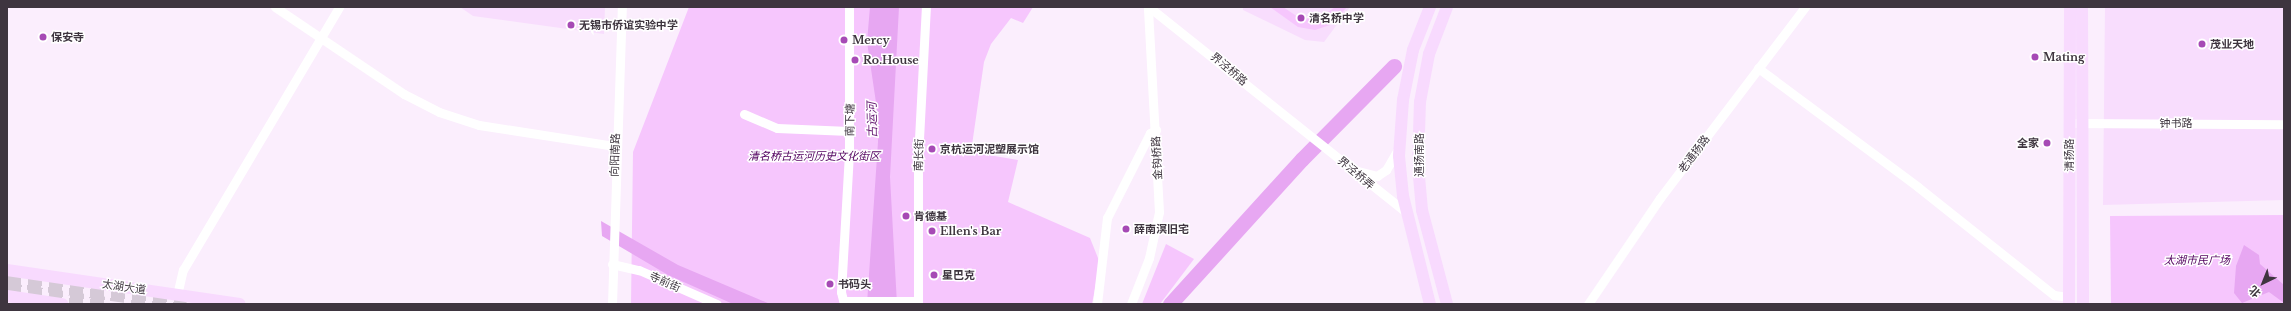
<!DOCTYPE html>
<html>
<head>
<meta charset="utf-8">
<style>
  body { margin:0 }
  #map { position:relative; width:2291px; height:311px; overflow:hidden; background:#fbeefd; font-family:"Libre Baskerville","Noto Sans SC",serif }
  div>[style] { position:absolute }
  [style*='--x'] { left:calc(var(--x)*1px); top:calc(var(--y)*1px); width:calc(var(--w)*1px); rotate:calc(var(--a)*1deg) }
  .built>* { inset:0; background:#f8ddfd }
  .green>* { inset:0; background:#f6c6fd }
  .water>* { inset:0; background:#e7a7f2 }
  .river>* { height:15px; margin:-7.5px; padding:0 7.5px; transform-origin:7.5px; border-radius:7.5px; background:#e7a7f2 }
  .highway-tunnel>* { height:14px; margin-top:-7px; transform-origin:0; background:repeating-linear-gradient(90deg,#d5c9d7 0 14px,transparent 0 21px) }
  .minor>* { height:9px; margin:-4.5px; padding:0 4.5px; transform-origin:4.5px; border-radius:4.5px; background:#fff }
  .major>* { height:12px; margin:-6px; padding:0 6px; transform-origin:6px; border-radius:6px; background:#f8dafe }
  .dots>* { width:11px; height:11px; translate:-50% -50%; box-sizing:border-box; border:2px solid #fff; border-radius:50% }
  span { translate:-50% -50%; white-space:nowrap; text-align:center; line-height:1.15; -webkit-text-stroke:3px #fff; paint-order:stroke }
  .poi-label { font-size:11px; color:#3e353f; font-weight:700 }
  .left { translate:0 -50%; text-align:left }
  .right { translate:-100% -50%; text-align:right }
  .street-label { font-size:11px; color:#3e353f }
  .park-label { font-size:11px; color:#52005f; font-style:italic }
  .water-label { font-size:12px; color:#671b73; font-style:italic }
  .frame { position:absolute; inset:0; border:8px solid #3e353f; pointer-events:none }
  .north { position:absolute; left:2243px; top:263px; width:40px; height:40px; -webkit-text-stroke:3px #fff; paint-order:stroke; rotate:223deg; font-size:11px; font-weight:700; line-height:16px; text-align:center; color:#3e353f }
  .north::after { content:''; display:block; margin:auto; width:14px; height:18px; background:#3e353f; clip-path:polygon(50% 0,100% 100%,50% 72%,0 100%) }
</style>
</head>
<body>
<div id="map">
  <div class="built">
    <i style="clip-path:polygon(460px 7px,605px 7px,604px 34px,473px 16px)"></i>
    <i style="clip-path:polygon(1243px 7px,1350px 7px,1324px 42px,1305px 40px,1243px 10px)"></i>
    <i style="clip-path:polygon(2105px 7px,2284px 7px,2284px 200px,2103px 205px)"></i>
  </div>
  <div class="green">
    <i style="clip-path:polygon(689px 7px,1033px 7px,1023px 23px,1011px 18px,991px 44px,984px 62px,971px 152px,1018px 160px,1008px 202px,1090px 238px,1100px 263px,1092px 304px,631px 304px,633px 152px)"></i>
    <i style="clip-path:polygon(1270px 7px,1283px 7px,1298px 17px,1310px 19px,1321px 17px,1335px 7px,1347px 7px,1330px 25px,1315px 30px,1298px 27px)"></i>
    <i style="clip-path:polygon(2284px 215px,2284px 304px,2111px 304px,2110px 216px)"></i>
    <i style="clip-path:polygon(1166px 244px,1194px 259px,1160px 304px,1142px 304px)"></i>
  </div>
  <div class="water">
    <i style="clip-path:polygon(870px 7px,899px 7px,890px 177px,897px 304px,867px 304px,878px 142px,878px 116px,867px 42px)"></i>
    <i style="clip-path:polygon(601px 221px,678px 265px,770px 304px,733px 304px,668px 275px,602px 236px)"></i>
    <i style="clip-path:polygon(2244px 245px,2259px 255px,2260px 264px,2284px 285px,2284px 303px,2269px 292px,2242px 303px,2234px 293px,2236px 266px)"></i>
  </div>
  <div class="river">
    <i style="--x:1170;--y:304;--w:196;--a:-47.7"></i>
    <i style="--x:1302;--y:159;--w:131;--a:-45.3"></i>
  </div>
  <div class="highway-tunnel">
    <i style="--x:7;--y:280;--w:181;--a:7.6"></i>
    <i style="--x:7;--y:290;--w:100;--a:8"></i>
  </div>
  <div class="minor">
    <i style="--x:275;--y:7;--w:156;--a:34"></i>
    <i style="--x:404;--y:94;--w:39;--a:27"></i>
    <i style="--x:439;--y:112;--w:42;--a:18"></i>
    <i style="--x:479;--y:125;--w:138;--a:8.8"></i>
    <i style="--x:1149;--y:7;--w:329;--a:38.6"></i>
    <i style="--x:1758;--y:68;--w:199;--a:36.6"></i>
    <i style="--x:1918;--y:187;--w:174;--a:38.5"></i>
    <i style="--x:2054;--y:295;--w:15;--a:8"></i>
    <i style="--x:744;--y:114;--w:36;--a:23"></i>
    <i style="--x:777;--y:128;--w:72;--a:2.4"></i>
    <i style="--x:2069;--y:123;--w:215;--a:0.3"></i>
    <i style="--x:1358;--y:171;--w:20;--a:15"></i>
    <i style="--x:1377;--y:176;--w:11;--a:-34"></i>
    <i style="--x:1386;--y:170;--w:24;--a:-60"></i>
    <i style="--x:612;--y:264;--w:28;--a:13"></i>
    <i style="--x:639;--y:270;--w:85;--a:23.6"></i>
    <i style="--x:177;--y:295;--w:26;--a:-77"></i>
    <i style="--x:183;--y:270;--w:306;--a:-59.3"></i>
    <i style="--x:844;--y:301;--w:74;--a:0"></i>
    <i style="--x:612;--y:304;--w:297;--a:-88.1"></i>
    <i style="--x:844;--y:304;--w:12;--a:-104"></i>
    <i style="--x:841;--y:292;--w:137;--a:-86.7"></i>
    <i style="--x:849;--y:155;--w:148;--a:-90"></i>
    <i style="--x:918;--y:304;--w:146;--a:-90"></i>
    <i style="--x:918;--y:158;--w:151;--a:-87"></i>
    <i style="--x:1097;--y:304;--w:87;--a:-83.4"></i>
    <i style="--x:1107;--y:218;--w:95;--a:-63.2"></i>
    <i style="--x:1150;--y:133;--w:7;--a:-27"></i>
    <i style="--x:1131;--y:304;--w:49;--a:-68.6"></i>
    <i style="--x:1149;--y:258;--w:47;--a:-77.7"></i>
    <i style="--x:1159;--y:212;--w:205;--a:-93.1"></i>
    <i style="--x:1588;--y:304;--w:128;--a:-55.8"></i>
    <i style="--x:1660;--y:198;--w:240;--a:-52.8"></i>
  </div>
  <div class="major">
    <i style="--x:1430;--y:7;--w:46;--a:111.6"></i>
    <i style="--x:1413;--y:50;--w:51;--a:101.3"></i>
    <i style="--x:1403;--y:100;--w:56;--a:94.1"></i>
    <i style="--x:1399;--y:156;--w:40;--a:84.3"></i>
    <i style="--x:1403;--y:196;--w:111;--a:76"></i>
    <i style="--x:2082;--y:7;--w:297;--a:89.8"></i>
    <i style="--x:7;--y:270;--w:235;--a:8.3"></i>
    <i style="--x:7;--y:296;--w:56;--a:8.3"></i>
    <i style="--x:1447;--y:304;--w:97;--a:-104.9"></i>
    <i style="--x:1422;--y:210;--w:45;--a:-95.1"></i>
    <i style="--x:1418;--y:165;--w:63;--a:-88.2"></i>
    <i style="--x:1420;--y:102;--w:49;--a:-79.4"></i>
    <i style="--x:1429;--y:54;--w:50;--a:-69"></i>
    <i style="--x:2069;--y:304;--w:297;--a:-89.8"></i>
  </div>
  <div class="dots">
    <i style="left:1301px;top:18px;background:#a64ab5"></i>
    <i style="left:571px;top:25px;background:#a64ab5"></i>
    <i style="left:43px;top:37px;background:#a64ab5"></i>
    <i style="left:844px;top:40px;background:#a64ab5"></i>
    <i style="left:2202px;top:44px;background:#a64ab5"></i>
    <i style="left:2035px;top:57px;background:#a64ab5"></i>
    <i style="left:855px;top:60px;background:#a64ab5"></i>
    <i style="left:2047px;top:143px;background:#a64ab5"></i>
    <i style="left:932px;top:149px;background:#a64ab5"></i>
    <i style="left:906px;top:216px;background:#a64ab5"></i>
    <i style="left:1126px;top:229px;background:#a64ab5"></i>
    <i style="left:932px;top:231px;background:#a64ab5"></i>
    <i style="left:934px;top:275px;background:#a64ab5"></i>
    <i style="left:830px;top:284px;background:#a64ab5"></i>
  </div>
  <div class="poi-label">
    <span class="left" style="left:1309px;top:18px">清名桥中学</span>
    <span class="left" style="left:579px;top:25px">无锡市侨谊实验中学</span>
    <span class="left" style="left:51px;top:37px">保安寺</span>
    <span class="left" style="left:852px;top:40px">Mercy</span>
    <span class="left" style="left:2210px;top:44px">茂业天地</span>
    <span class="left" style="left:2043px;top:57px">Mating</span>
    <span class="left" style="left:863px;top:60px">Ro.House</span>
    <span class="right" style="left:2039px;top:143px">全家</span>
    <span class="left" style="left:940px;top:149px">京杭运河泥塑展示馆</span>
    <span class="left" style="left:914px;top:216px">肯德基</span>
    <span class="left" style="left:1134px;top:229px">薛南溟旧宅</span>
    <span class="left" style="left:940px;top:231px">Ellen's Bar</span>
    <span class="left" style="left:942px;top:275px">星巴克</span>
    <span class="left" style="left:838px;top:284px">书码头</span>
  </div>
  <div class="street-label">
    <span style="left:1229px;top:69px;rotate:40deg">界泾桥路</span>
    <span style="left:850px;top:120px;rotate:-89deg">南下塘</span>
    <span style="left:2176px;top:123px">钟书路</span>
    <span style="left:1694px;top:154px;rotate:-53deg">老通扬路</span>
    <span style="left:615px;top:155px;rotate:-88deg">向阳南路</span>
    <span style="left:919px;top:155px;rotate:-88deg">南长街</span>
    <span style="left:1419px;top:155px;rotate:-90deg">通扬南路</span>
    <span style="left:2069px;top:155px;rotate:-90deg">清扬路</span>
    <span style="left:1157px;top:158px;rotate:-93deg">金钩桥路</span>
    <span style="left:1356px;top:173px;rotate:40deg">界泾桥弄</span>
    <span style="left:665px;top:282px;rotate:24deg">寺前街</span>
    <span style="left:124px;top:287px;rotate:8deg">太湖大道</span>
  </div>
  <div class="park-label">
    <span style="left:814px;top:156px">清名桥古运河历史文化街区</span>
    <span style="left:2197px;top:260px">太湖市民广场</span>
  </div>
  <div class="water-label">
    <span style="left:872px;top:120px;rotate:-91deg">古运河</span>
  </div>
  <div class="frame"></div>
  <div class="north">北</div>
</div>
</body>
</html>
